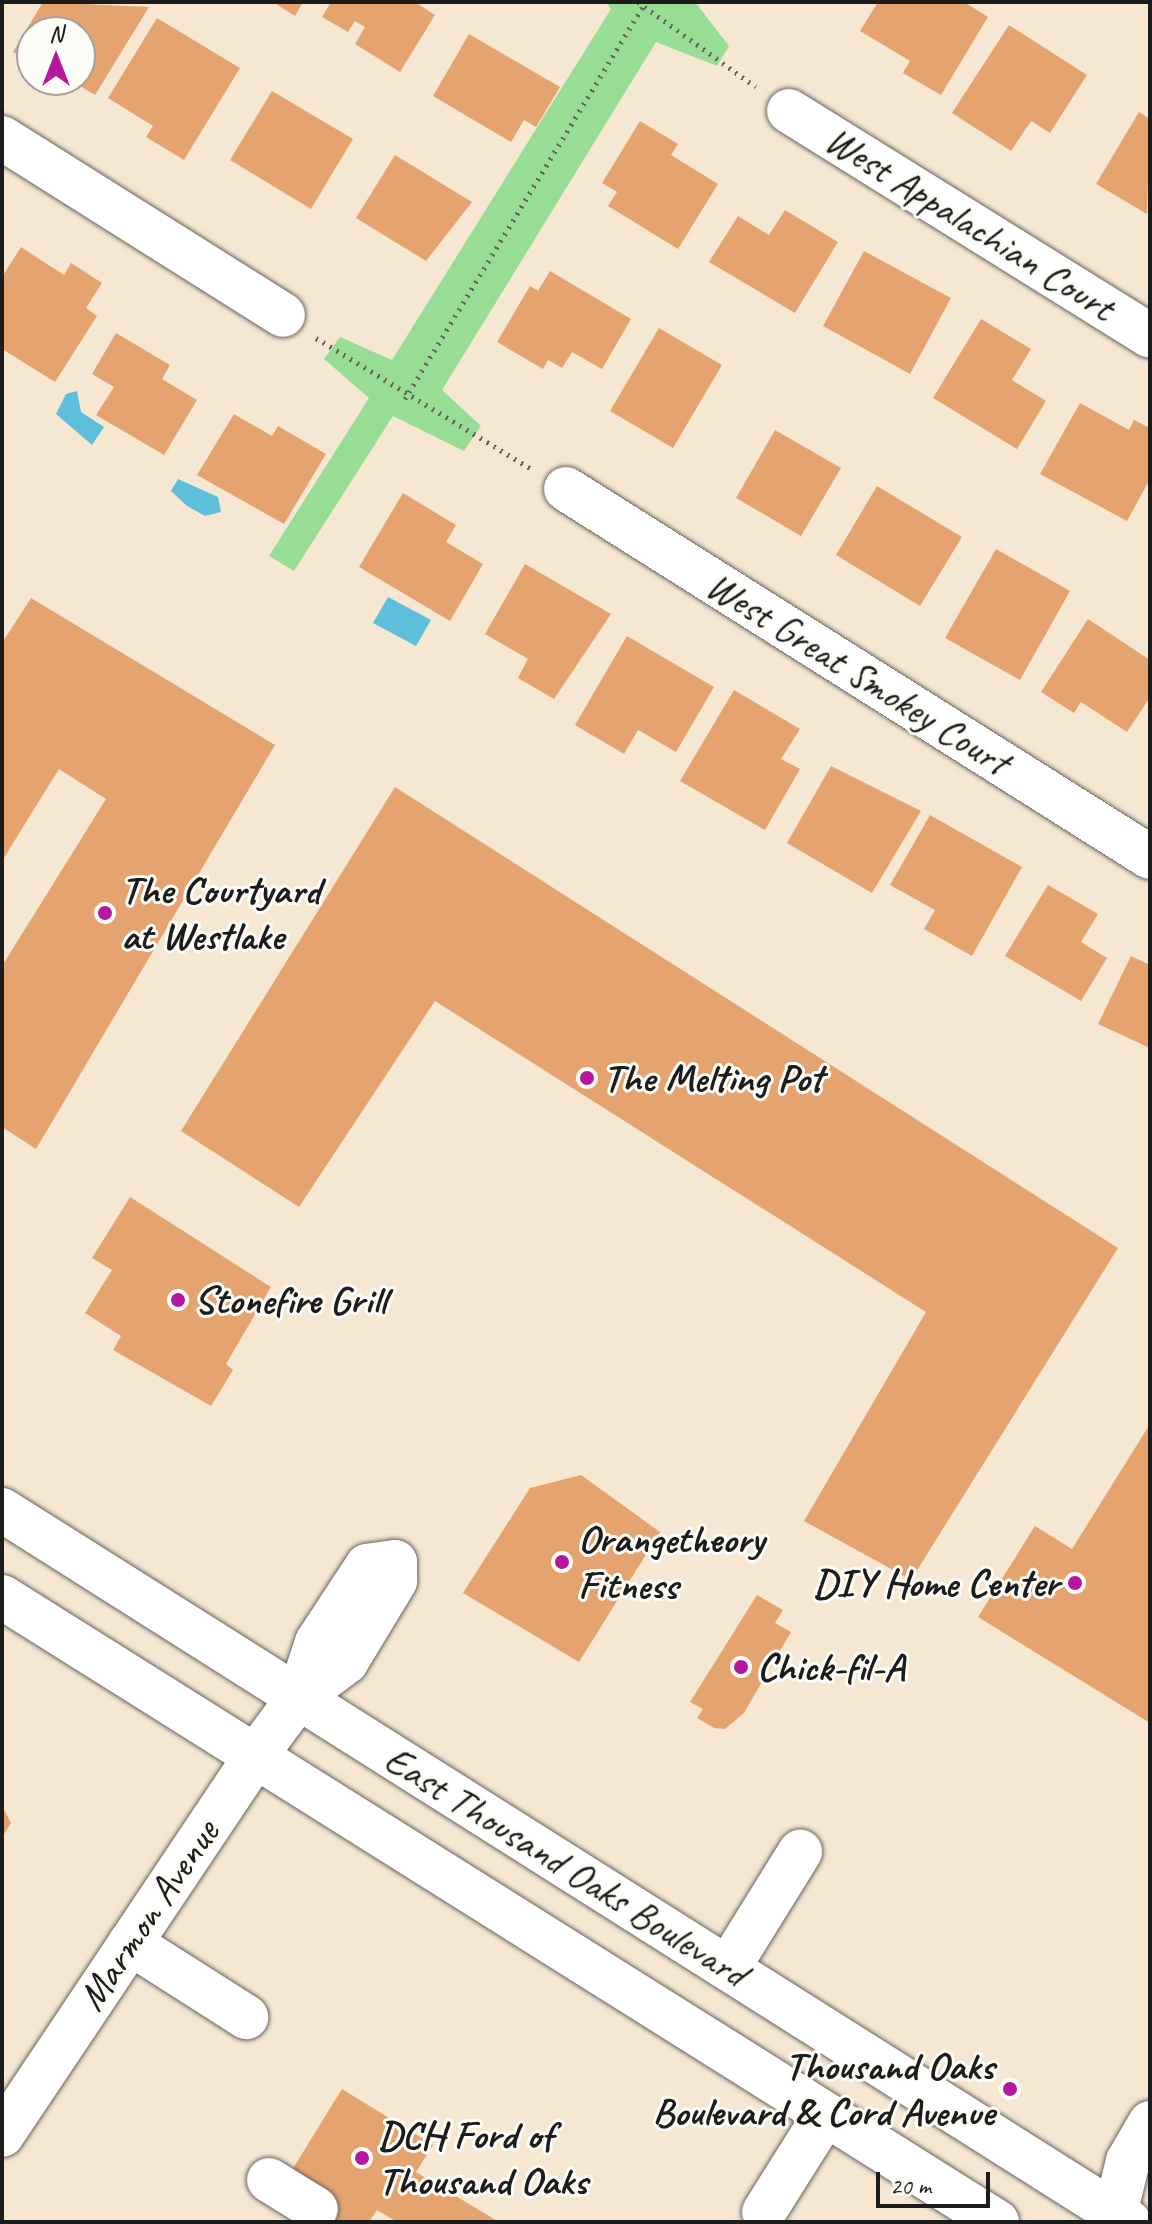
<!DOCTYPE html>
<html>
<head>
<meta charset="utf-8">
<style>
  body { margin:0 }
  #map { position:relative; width:1152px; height:2224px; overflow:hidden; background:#f6e7d2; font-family:Caveat,sans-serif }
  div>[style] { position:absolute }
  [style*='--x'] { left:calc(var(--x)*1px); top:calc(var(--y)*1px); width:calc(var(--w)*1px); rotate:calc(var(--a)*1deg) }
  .green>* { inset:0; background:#97dd96 }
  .water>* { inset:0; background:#5dbfdb }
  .building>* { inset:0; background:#e5a46f }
  .path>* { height:5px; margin-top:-2.5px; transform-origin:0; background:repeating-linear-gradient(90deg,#68635c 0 2px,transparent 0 8px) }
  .roads { filter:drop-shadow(0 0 2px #68635c) drop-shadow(0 0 2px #68635c) }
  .minor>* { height:44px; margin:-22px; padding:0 22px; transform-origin:22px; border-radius:22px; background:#fff }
  .major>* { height:44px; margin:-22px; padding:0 22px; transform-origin:22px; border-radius:22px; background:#fff }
  .dots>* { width:22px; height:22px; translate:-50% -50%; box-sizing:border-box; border:4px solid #fdfcf7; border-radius:50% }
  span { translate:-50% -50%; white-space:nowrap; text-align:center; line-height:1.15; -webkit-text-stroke:6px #fdfcf7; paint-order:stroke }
  .street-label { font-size:40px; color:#1c1c1c }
  .poi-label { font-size:40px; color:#1c1c1c; font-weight:700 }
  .left { translate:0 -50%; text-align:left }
  .right { translate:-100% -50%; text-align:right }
  .frame { position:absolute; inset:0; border:4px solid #1c1c1c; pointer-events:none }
  .north { position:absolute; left:16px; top:16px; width:80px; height:80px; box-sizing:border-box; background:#fdfcf7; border:2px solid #a3a29f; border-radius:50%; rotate:0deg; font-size:22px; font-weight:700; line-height:32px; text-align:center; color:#1c1c1c }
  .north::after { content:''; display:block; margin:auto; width:28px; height:36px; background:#b5179e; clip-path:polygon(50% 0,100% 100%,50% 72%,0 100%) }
  .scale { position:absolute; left:876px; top:2172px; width:114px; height:36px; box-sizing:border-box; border:4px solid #1c1c1c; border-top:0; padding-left:10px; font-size:24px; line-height:28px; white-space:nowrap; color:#1c1c1c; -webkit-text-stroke:6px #fdfcf7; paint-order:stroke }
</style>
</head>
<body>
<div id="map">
  <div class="green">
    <i style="clip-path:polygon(606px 2px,695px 2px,729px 46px,717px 66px,656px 42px,442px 390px,481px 426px,464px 451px,393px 416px,294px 571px,269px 556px,369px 398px,324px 359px,340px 337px,392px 360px,611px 9px)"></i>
  </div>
  <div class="water">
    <i style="clip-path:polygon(77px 391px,81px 412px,104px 427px,92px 445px,56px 414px,66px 394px)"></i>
    <i style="clip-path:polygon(178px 479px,218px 497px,221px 512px,205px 516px,187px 506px,171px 491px)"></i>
    <i style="clip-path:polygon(388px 597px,431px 620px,416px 646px,373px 623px)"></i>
  </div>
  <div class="building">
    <i style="clip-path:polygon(43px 2px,149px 7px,95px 95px,70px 80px,80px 80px,80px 32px,32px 32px,32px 64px,13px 52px)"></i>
    <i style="clip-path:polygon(273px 2px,303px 2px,295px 16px)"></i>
    <i style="clip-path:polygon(331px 2px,415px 2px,435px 15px,400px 72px,355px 44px,365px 27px,355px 21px,348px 32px,322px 17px)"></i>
    <i style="clip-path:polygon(878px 2px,964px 2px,988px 17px,941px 95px,903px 73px,910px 61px,860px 31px)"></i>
    <i style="clip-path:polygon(157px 18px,240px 68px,184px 160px,146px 137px,153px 126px,108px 98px)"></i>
    <i style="clip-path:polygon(1009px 25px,1087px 75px,1050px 133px,1031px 121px,1011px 151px,952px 113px)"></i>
    <i style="clip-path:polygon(469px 34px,560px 87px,536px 127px,524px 120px,511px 142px,433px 96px)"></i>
    <i style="clip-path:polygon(272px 91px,353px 139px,311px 209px,230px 160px)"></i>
    <i style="clip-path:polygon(1139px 112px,1150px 119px,1147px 214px,1096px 184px)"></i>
    <i style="clip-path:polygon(640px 121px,678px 144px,671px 155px,718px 184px,678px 249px,608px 206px,617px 192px,602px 183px)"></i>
    <i style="clip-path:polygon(395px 155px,472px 202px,426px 261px,356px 218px)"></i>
    <i style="clip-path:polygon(785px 210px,838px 242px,795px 313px,709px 262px,738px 216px,769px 235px)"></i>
    <i style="clip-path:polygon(21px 247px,64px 275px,71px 263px,102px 283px,86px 308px,97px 316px,55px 382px,2px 349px,2px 277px)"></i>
    <i style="clip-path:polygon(864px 251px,951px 298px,910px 374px,823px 326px)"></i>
    <i style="clip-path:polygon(550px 271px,631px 319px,602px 369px,572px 352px,562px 368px,548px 360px,543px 369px,497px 342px,530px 286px,538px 291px)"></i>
    <i style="clip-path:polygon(981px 319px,1031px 349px,1012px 380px,1046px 401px,1017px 449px,933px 398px)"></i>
    <i style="clip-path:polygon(659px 328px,722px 365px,673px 448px,610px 411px)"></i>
    <i style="clip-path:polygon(116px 333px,170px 365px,162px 379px,197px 400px,164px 455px,96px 415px,114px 387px,92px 374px)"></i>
    <i style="clip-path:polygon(1080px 403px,1129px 430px,1134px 420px,1150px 428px,1150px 479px,1127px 521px,1040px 474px)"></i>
    <i style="clip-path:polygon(234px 414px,272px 436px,278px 426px,326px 454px,284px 524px,197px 475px)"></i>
    <i style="clip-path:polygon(775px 430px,841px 468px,801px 536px,736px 498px)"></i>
    <i style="clip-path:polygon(877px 486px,962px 537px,920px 606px,836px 555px)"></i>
    <i style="clip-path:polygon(403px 493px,456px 525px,446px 542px,483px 564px,450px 621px,359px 567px)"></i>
    <i style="clip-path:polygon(996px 549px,1070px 591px,1020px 680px,945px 638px)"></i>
    <i style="clip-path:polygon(525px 564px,611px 614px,554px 699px,518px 678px,528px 659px,485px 634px)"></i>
    <i style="clip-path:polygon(31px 598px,275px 745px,36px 1149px,2px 1127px,2px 966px,106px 799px,59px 769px,2px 861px,2px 643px)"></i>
    <i style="clip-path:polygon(1088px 619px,1150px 660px,1150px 697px,1127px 732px,1081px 702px,1074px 713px,1041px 692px)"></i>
    <i style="clip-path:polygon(627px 636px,714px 687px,676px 752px,638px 730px,624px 754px,575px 725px)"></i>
    <i style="clip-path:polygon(734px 690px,800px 729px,781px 759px,800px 769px,765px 830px,680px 781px)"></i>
    <i style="clip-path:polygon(831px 766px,921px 811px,872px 893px,787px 843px)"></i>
    <i style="clip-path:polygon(395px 787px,1118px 1248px,911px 1580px,804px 1521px,926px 1312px,435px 1001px,299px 1207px,181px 1131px)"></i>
    <i style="clip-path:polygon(930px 815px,1022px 867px,972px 956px,924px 929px,935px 910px,890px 885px)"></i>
    <i style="clip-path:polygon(1048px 885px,1098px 914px,1081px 942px,1107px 958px,1081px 1001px,1005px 956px)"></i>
    <i style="clip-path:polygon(1131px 956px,1150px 965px,1150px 1048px,1098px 1024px)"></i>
    <i style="clip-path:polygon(130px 1197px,271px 1287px,226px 1364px,233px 1370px,211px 1406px,113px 1350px,121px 1336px,85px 1313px,112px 1270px,92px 1258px)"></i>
    <i style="clip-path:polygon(1150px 1424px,1150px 1723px,978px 1617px,1035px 1526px,1072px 1549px)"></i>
    <i style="clip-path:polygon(581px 1475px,660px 1532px,579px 1662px,463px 1593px,530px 1488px)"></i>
    <i style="clip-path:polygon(757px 1595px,783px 1610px,775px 1623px,791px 1632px,744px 1713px,725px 1729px,714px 1728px,697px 1718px,703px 1709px,690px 1702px)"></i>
    <i style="clip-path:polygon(2px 1806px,11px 1823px,2px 1837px)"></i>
    <i style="clip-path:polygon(342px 2089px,433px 2145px,416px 2172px,499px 2222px,397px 2222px,377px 2210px,369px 2222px,308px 2222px,292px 2170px)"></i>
  </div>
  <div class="path">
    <i style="--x:638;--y:2;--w:145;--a:35.8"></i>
    <i style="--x:316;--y:338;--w:254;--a:31.3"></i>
    <i style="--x:405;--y:399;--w:464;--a:-58.8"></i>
  </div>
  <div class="roads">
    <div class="minor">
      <i style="--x:789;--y:111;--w:425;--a:31.9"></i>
      <i style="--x:2;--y:138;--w:332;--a:32.2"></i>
      <i style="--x:566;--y:489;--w:690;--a:32.22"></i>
      <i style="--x:130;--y:1943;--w:138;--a:32.5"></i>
      <i style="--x:728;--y:1968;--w:137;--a:-58.2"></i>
      <i style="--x:2;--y:2135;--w:457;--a:-56.2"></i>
      <i style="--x:256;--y:1755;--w:72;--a:-53.4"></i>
      <i style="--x:299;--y:1697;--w:59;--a:-36.7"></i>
      <i style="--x:346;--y:1662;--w:95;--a:-58.8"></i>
      <i style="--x:395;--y:1581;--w:19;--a:-90"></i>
      <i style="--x:395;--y:1562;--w:28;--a:172"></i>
      <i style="--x:367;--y:1566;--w:91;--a:123.3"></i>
      <i style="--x:317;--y:1642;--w:58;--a:108.1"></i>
      <i style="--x:269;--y:2180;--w:55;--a:31.7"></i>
      <i style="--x:764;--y:2212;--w:115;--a:-57.8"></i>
      <i style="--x:1113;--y:2222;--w:63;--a:-76.2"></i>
      <i style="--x:1128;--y:2161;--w:44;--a:-59.9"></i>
    </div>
    <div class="major">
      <i style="--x:2;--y:1510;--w:1333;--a:32.28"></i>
      <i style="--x:2;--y:1597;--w:1175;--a:32.13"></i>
    </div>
  </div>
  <div class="dots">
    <i style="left:105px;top:913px;background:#b5179e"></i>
    <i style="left:587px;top:1078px;background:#b5179e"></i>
    <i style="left:178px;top:1300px;background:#b5179e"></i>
    <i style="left:562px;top:1562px;background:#b5179e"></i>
    <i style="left:1075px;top:1583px;background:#b5179e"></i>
    <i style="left:741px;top:1667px;background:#b5179e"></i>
    <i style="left:1010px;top:2089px;background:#b5179e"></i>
    <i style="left:362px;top:2158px;background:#b5179e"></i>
  </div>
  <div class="street-label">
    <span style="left:970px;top:223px;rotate:32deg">West Appalachian Court</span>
    <span style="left:858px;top:673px;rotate:32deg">West Great Smokey Court</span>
    <span style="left:566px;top:1866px;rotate:32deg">East Thousand Oaks Boulevard</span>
    <span style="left:148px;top:1915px;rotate:-56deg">Marmon Avenue</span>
  </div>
  <div class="poi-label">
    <span class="left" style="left:121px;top:913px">The Courtyard<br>at Westlake</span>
    <span class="left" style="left:603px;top:1078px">The Melting Pot</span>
    <span class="left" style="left:194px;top:1300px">Stonefire Grill</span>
    <span class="left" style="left:578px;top:1562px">Orangetheory<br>Fitness</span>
    <span class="right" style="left:1059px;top:1583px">DIY Home Center</span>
    <span class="left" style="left:757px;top:1667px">Chick-fil-A</span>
    <span class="right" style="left:994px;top:2089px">Thousand Oaks<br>Boulevard &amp; Cord Avenue</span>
    <span class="left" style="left:378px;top:2158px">DCH Ford of<br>Thousand Oaks</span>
  </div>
  <div class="frame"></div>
  <div class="north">N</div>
  <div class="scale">20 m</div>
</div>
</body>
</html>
